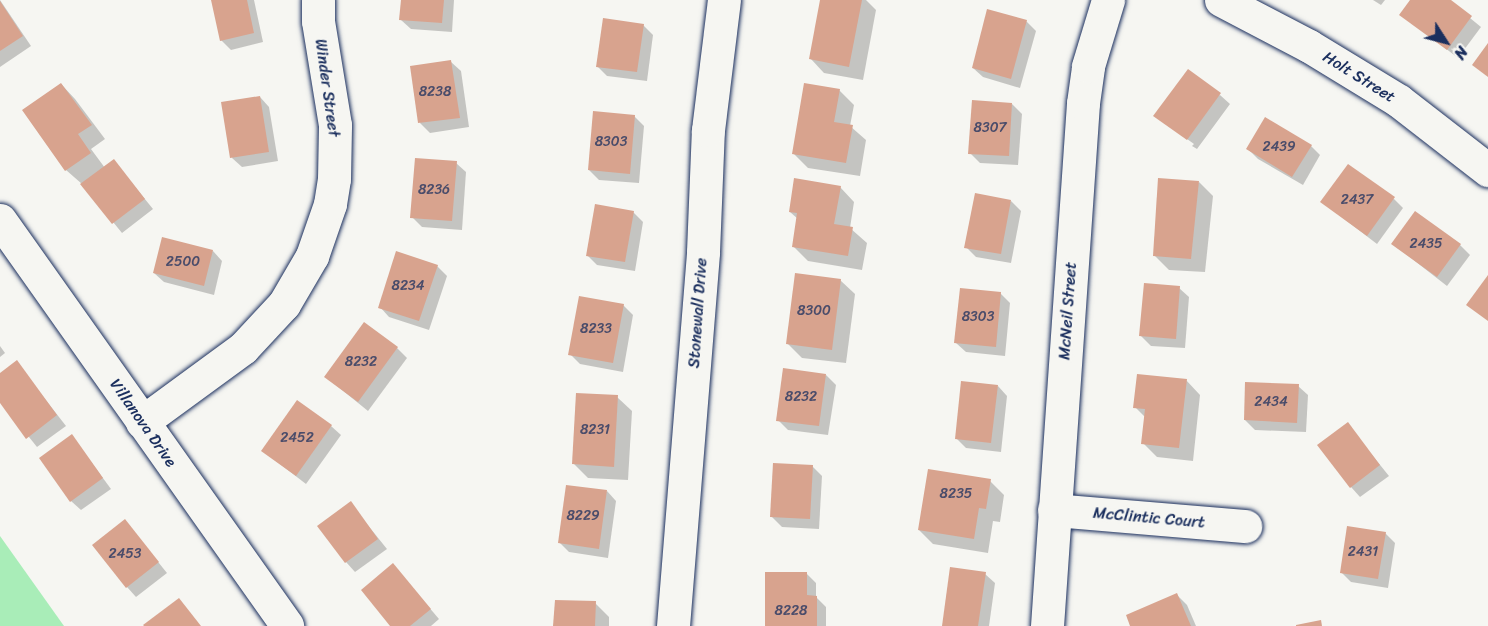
<!DOCTYPE html>
<html>
<head>
<meta charset="utf-8">
<style>
  body { margin:0 }
  #map { position:relative; width:1488px; height:626px; overflow:hidden; background:#f6f6f2; font-family:Sriracha,sans-serif }
  div>[style] { position:absolute }
  [style*='--x'] { left:calc(var(--x)*1px); top:calc(var(--y)*1px); width:calc(var(--w)*1px); rotate:calc(var(--a)*1deg) }
  .green>* { inset:0; background:#a9edb8 }
  .shadow>* { inset:0; background:#0003 }
  .building>* { inset:0; background:#d8a38e }
  .roads { filter:drop-shadow(0 0 2px #1b2f5e) drop-shadow(0 0 2px #1b2f5e) }
  .minor>* { height:33px; margin:-16.5px; padding:0 16.5px; transform-origin:16.5px; border-radius:16.5px; background:#f6f6f2 }
  span { translate:-50% -50%; white-space:nowrap; text-align:center; line-height:1.15; -webkit-text-stroke:5px #f6f6f2; paint-order:stroke }
  .number-label { font-size:14px; color:#4a4c6a }
  .number-label span { -webkit-text-stroke-width:0 }
  .street-label { font-size:16px; color:#1b2f5e }
  .north { position:absolute; left:1416px; top:12px; width:60px; height:60px; -webkit-text-stroke:4px #f6f6f2; paint-order:stroke; rotate:126deg; font-size:16px; font-weight:700; line-height:24px; text-align:center; color:#1b2f5e }
  .north::after { content:''; display:block; margin:auto; width:21px; height:27px; background:#1b2f5e; clip-path:polygon(50% 0,100% 100%,50% 72%,0 100%) }
</style>
</head>
<body>
<div id="map">
  <div class="green">
    <i style="clip-path:polygon(0 536px,64px 626px,0 626px)"></i>
  </div>
  <div class="shadow">
    <i style="clip-path:polygon(0 0,31px 46px,0 67px)"></i>
    <i style="clip-path:polygon(212px 0,254px 0,263px 42px,231px 50px,221px 40px)"></i>
    <i style="clip-path:polygon(402px 0,454px 0,452px 32px,411px 29px,401px 20px)"></i>
    <i style="clip-path:polygon(822px 0,866px 0,876px 10px,863px 80px,824px 73px,810px 58px)"></i>
    <i style="clip-path:polygon(1373px 0,1385px 0,1381px 5px)"></i>
    <i style="clip-path:polygon(1412px 0,1448px 0,1481px 27px,1458px 58px,1401px 14px)"></i>
    <i style="clip-path:polygon(1026px 21px,1036px 31px,1020px 88px,983px 77px,973px 68px)"></i>
    <i style="clip-path:polygon(643px 25px,653px 35px,647px 81px,607px 76px,597px 66px)"></i>
    <i style="clip-path:polygon(451px 62px,461px 71px,469px 127px,430px 133px,420px 123px)"></i>
    <i style="clip-path:polygon(61px 84px,75px 99px,105px 139px,91px 149px,105px 168px,114px 161px,153px 209px,122px 233px,82px 184px,66px 170px,24px 111px)"></i>
    <i style="clip-path:polygon(839px 90px,854px 105px,850px 126px,866px 140px,860px 176px,808px 168px,794px 154px)"></i>
    <i style="clip-path:polygon(1220px 95px,1230px 104px,1197px 149px,1192px 146px,1194px 144px,1155px 116px)"></i>
    <i style="clip-path:polygon(260px 97px,269px 107px,278px 161px,242px 167px,232px 158px)"></i>
    <i style="clip-path:polygon(1012px 104px,1022px 114px,1018px 165px,980px 163px,970px 153px)"></i>
    <i style="clip-path:polygon(634px 116px,644px 126px,639px 183px,599px 180px,589px 170px)"></i>
    <i style="clip-path:polygon(1311px 146px,1320px 155px,1303px 185px,1258px 159px,1248px 149px)"></i>
    <i style="clip-path:polygon(456px 163px,466px 172px,462px 230px,422px 227px,412px 217px)"></i>
    <i style="clip-path:polygon(1199px 182px,1213px 196px,1205px 272px,1169px 270px,1154px 255px)"></i>
    <i style="clip-path:polygon(840px 187px,854px 202px,850px 228px,867px 243px,862px 270px,808px 261px,793px 246px,798px 219px,790px 212px)"></i>
    <i style="clip-path:polygon(1394px 199px,1403px 208px,1377px 244px,1322px 202px)"></i>
    <i style="clip-path:polygon(1011px 201px,1021px 211px,1011px 263px,976px 257px,966px 247px)"></i>
    <i style="clip-path:polygon(633px 212px,643px 222px,635px 271px,597px 265px,587px 255px)"></i>
    <i style="clip-path:polygon(1393px 244px,1460px 245px,1470px 255px,1447px 286px)"></i>
    <i style="clip-path:polygon(213px 251px,222px 261px,214px 295px,164px 282px,154px 273px)"></i>
    <i style="clip-path:polygon(437px 266px,447px 276px,429px 330px,389px 317px,380px 307px)"></i>
    <i style="clip-path:polygon(840px 280px,855px 294px,846px 363px,802px 358px,787px 343px)"></i>
    <i style="clip-path:polygon(1179px 288px,1189px 297px,1185px 348px,1151px 346px,1141px 336px)"></i>
    <i style="clip-path:polygon(1000px 293px,1010px 303px,1005px 356px,966px 352px,956px 343px)"></i>
    <i style="clip-path:polygon(623px 305px,633px 315px,623px 372px,580px 364px,570px 354px)"></i>
    <i style="clip-path:polygon(0 346px,5px 353px,0 357px)"></i>
    <i style="clip-path:polygon(397px 348px,407px 358px,368px 411px,326px 377px)"></i>
    <i style="clip-path:polygon(16px 362px,66px 426px,37px 447px,0 401px,0 374px)"></i>
    <i style="clip-path:polygon(826px 375px,836px 385px,828px 435px,788px 430px,778px 420px)"></i>
    <i style="clip-path:polygon(1186px 380px,1200px 395px,1193px 461px,1157px 457px,1143px 443px,1146px 418px,1135px 407px)"></i>
    <i style="clip-path:polygon(998px 386px,1007px 396px,1001px 452px,966px 448px,956px 438px)"></i>
    <i style="clip-path:polygon(1298px 386px,1308px 395px,1306px 432px,1255px 430px,1245px 420px)"></i>
    <i style="clip-path:polygon(617px 397px,632px 411px,628px 480px,588px 478px,574px 464px)"></i>
    <i style="clip-path:polygon(1347px 424px,1389px 476px,1360px 497px,1351px 487px)"></i>
    <i style="clip-path:polygon(331px 426px,341px 435px,306px 484px,263px 451px)"></i>
    <i style="clip-path:polygon(72px 436px,111px 489px,81px 510px,71px 501px)"></i>
    <i style="clip-path:polygon(812px 466px,822px 476px,819px 529px,782px 527px,772px 517px)"></i>
    <i style="clip-path:polygon(990px 481px,1004px 495px,1000px 522px,993px 521px,988px 553px,933px 544px,919px 530px)"></i>
    <i style="clip-path:polygon(607px 491px,616px 501px,608px 558px,569px 552px,559px 542px)"></i>
    <i style="clip-path:polygon(350px 503px,387px 549px,355px 572px,346px 562px)"></i>
    <i style="clip-path:polygon(125px 521px,167px 573px,136px 597px,127px 587px)"></i>
    <i style="clip-path:polygon(1385px 533px,1395px 543px,1388px 588px,1351px 582px,1341px 572px)"></i>
    <i style="clip-path:polygon(393px 565px,439px 619px,431px 626px,392px 626px)"></i>
    <i style="clip-path:polygon(806px 573px,816px 583px,816px 597px,826px 607px,826px 626px,767px 626px)"></i>
    <i style="clip-path:polygon(985px 574px,995px 583px,989px 626px,943px 626px)"></i>
    <i style="clip-path:polygon(1177px 595px,1187px 605px,1196px 626px,1132px 626px)"></i>
    <i style="clip-path:polygon(595px 603px,609px 617px,609px 626px,555px 626px)"></i>
  </div>
  <div class="building">
    <i style="clip-path:polygon(211px 0,247px 0,254px 33px,220px 41px)"></i>
    <i style="clip-path:polygon(401px 0,444px 0,442px 23px,399px 20px)"></i>
    <i style="clip-path:polygon(820px 0,862px 0,849px 67px,809px 59px)"></i>
    <i style="clip-path:polygon(1410px 0,1451px 0,1472px 16px,1447px 50px,1399px 15px)"></i>
    <i style="clip-path:polygon(0 1px,23px 36px,0 51px)"></i>
    <i style="clip-path:polygon(987px 9px,1027px 20px,1011px 79px,972px 68px)"></i>
    <i style="clip-path:polygon(603px 18px,644px 24px,637px 72px,596px 67px)"></i>
    <i style="clip-path:polygon(1488px 43px,1488px 77px,1472px 65px)"></i>
    <i style="clip-path:polygon(451px 60px,460px 118px,418px 123px,410px 66px)"></i>
    <i style="clip-path:polygon(1188px 69px,1221px 93px,1187px 140px,1153px 116px)"></i>
    <i style="clip-path:polygon(61px 83px,92px 125px,78px 134px,91px 153px,65px 171px,22px 110px)"></i>
    <i style="clip-path:polygon(804px 83px,840px 89px,834px 122px,853px 125px,846px 163px,792px 154px)"></i>
    <i style="clip-path:polygon(260px 96px,269px 152px,230px 158px,221px 102px)"></i>
    <i style="clip-path:polygon(972px 100px,1012px 103px,1009px 156px,968px 154px)"></i>
    <i style="clip-path:polygon(593px 111px,635px 115px,630px 174px,588px 170px)"></i>
    <i style="clip-path:polygon(1265px 117px,1312px 145px,1292px 177px,1246px 149px)"></i>
    <i style="clip-path:polygon(415px 158px,457px 161px,452px 221px,410px 218px)"></i>
    <i style="clip-path:polygon(114px 159px,145px 199px,112px 224px,80px 184px)"></i>
    <i style="clip-path:polygon(1348px 164px,1395px 197px,1367px 236px,1320px 202px)"></i>
    <i style="clip-path:polygon(794px 178px,841px 186px,834px 224px,853px 227px,848px 256px,792px 247px,797px 213px,789px 212px)"></i>
    <i style="clip-path:polygon(1158px 178px,1199px 181px,1191px 259px,1153px 256px)"></i>
    <i style="clip-path:polygon(975px 193px,1011px 200px,1001px 254px,964px 248px)"></i>
    <i style="clip-path:polygon(595px 204px,634px 211px,625px 262px,586px 256px)"></i>
    <i style="clip-path:polygon(1415px 211px,1461px 244px,1437px 277px,1391px 244px)"></i>
    <i style="clip-path:polygon(162px 237px,213px 250px,204px 286px,153px 273px)"></i>
    <i style="clip-path:polygon(396px 251px,438px 265px,419px 321px,378px 308px)"></i>
    <i style="clip-path:polygon(795px 273px,841px 279px,832px 350px,786px 344px)"></i>
    <i style="clip-path:polygon(1488px 275px,1488px 321px,1466px 305px)"></i>
    <i style="clip-path:polygon(1144px 283px,1180px 286px,1176px 339px,1139px 336px)"></i>
    <i style="clip-path:polygon(960px 288px,1001px 292px,996px 347px,954px 343px)"></i>
    <i style="clip-path:polygon(579px 296px,624px 304px,613px 363px,568px 355px)"></i>
    <i style="clip-path:polygon(364px 322px,398px 347px,358px 402px,324px 377px)"></i>
    <i style="clip-path:polygon(17px 360px,57px 415px,26px 439px,0 403px,0 373px)"></i>
    <i style="clip-path:polygon(783px 368px,826px 374px,819px 426px,776px 421px)"></i>
    <i style="clip-path:polygon(1137px 374px,1187px 379px,1179px 448px,1141px 444px,1145px 409px,1133px 408px)"></i>
    <i style="clip-path:polygon(961px 381px,998px 385px,991px 443px,955px 439px)"></i>
    <i style="clip-path:polygon(1245px 382px,1299px 384px,1297px 423px,1244px 420px)"></i>
    <i style="clip-path:polygon(576px 393px,618px 395px,614px 467px,572px 464px)"></i>
    <i style="clip-path:polygon(297px 400px,332px 425px,296px 476px,261px 451px)"></i>
    <i style="clip-path:polygon(1348px 422px,1380px 465px,1350px 488px,1317px 445px)"></i>
    <i style="clip-path:polygon(72px 434px,103px 478px,70px 502px,39px 458px)"></i>
    <i style="clip-path:polygon(773px 463px,813px 465px,810px 519px,770px 517px)"></i>
    <i style="clip-path:polygon(928px 469px,991px 479px,986px 509px,979px 508px,974px 539px,918px 530px)"></i>
    <i style="clip-path:polygon(566px 485px,607px 490px,599px 549px,558px 543px)"></i>
    <i style="clip-path:polygon(351px 501px,378px 539px,345px 563px,317px 526px)"></i>
    <i style="clip-path:polygon(125px 519px,159px 562px,126px 588px,92px 545px)"></i>
    <i style="clip-path:polygon(1347px 526px,1386px 532px,1378px 579px,1340px 573px)"></i>
    <i style="clip-path:polygon(393px 563px,431px 609px,410px 626px,390px 626px,361px 590px)"></i>
    <i style="clip-path:polygon(950px 567px,986px 572px,978px 626px,942px 626px)"></i>
    <i style="clip-path:polygon(765px 572px,807px 572px,807px 595px,817px 596px,817px 626px,765px 626px)"></i>
    <i style="clip-path:polygon(1177px 593px,1191px 626px,1130px 626px,1126px 615px)"></i>
    <i style="clip-path:polygon(179px 598px,201px 626px,144px 626px,143px 625px)"></i>
    <i style="clip-path:polygon(555px 600px,596px 601px,595px 626px,553px 626px)"></i>
    <i style="clip-path:polygon(1321px 620px,1322px 626px,1296px 626px,1296px 625px)"></i>
  </div>
  <div class="roads">
    <div class="minor">
      <i style="--x:1221;--y:0;--w:99;--a:27.6"></i>
      <i style="--x:1309;--y:46;--w:105;--a:31.4"></i>
      <i style="--x:1399;--y:101;--w:113;--a:37.8"></i>
      <i style="--x:0;--y:220;--w:497;--a:54.7"></i>
      <i style="--x:142;--y:422;--w:125;--a:-36.2"></i>
      <i style="--x:243;--y:348;--w:60;--a:-47"></i>
      <i style="--x:284;--y:304;--w:56;--a:-59.7"></i>
      <i style="--x:312;--y:256;--w:55;--a:-70.9"></i>
      <i style="--x:330;--y:204;--w:25;--a:-81"></i>
      <i style="--x:334;--y:179;--w:54;--a:-88.9"></i>
      <i style="--x:335;--y:125;--w:105;--a:-99.3"></i>
      <i style="--x:318;--y:21;--w:21;--a:-90"></i>
      <i style="--x:1054;--y:510;--w:192;--a:4.8"></i>
      <i style="--x:673;--y:626;--w:375;--a:-85.4"></i>
      <i style="--x:703;--y:252;--w:122;--a:-87.7"></i>
      <i style="--x:708;--y:130;--w:131;--a:-83"></i>
      <i style="--x:1047;--y:626;--w:524;--a:-86.06"></i>
      <i style="--x:1083;--y:103;--w:37;--a:-82"></i>
      <i style="--x:1088;--y:66;--w:69;--a:-73.1"></i>
    </div>
  </div>
  <div class="number-label">
    <span style="left:435px;top:92px">8238</span>
    <span style="left:990px;top:128px">8307</span>
    <span style="left:611px;top:142px">8303</span>
    <span style="left:1279px;top:147px">2439</span>
    <span style="left:434px;top:190px">8236</span>
    <span style="left:1357px;top:200px">2437</span>
    <span style="left:1426px;top:244px">2435</span>
    <span style="left:183px;top:262px">2500</span>
    <span style="left:408px;top:286px">8234</span>
    <span style="left:814px;top:311px">8300</span>
    <span style="left:978px;top:317px">8303</span>
    <span style="left:596px;top:329px">8233</span>
    <span style="left:361px;top:362px">8232</span>
    <span style="left:801px;top:397px">8232</span>
    <span style="left:1271px;top:402px">2434</span>
    <span style="left:595px;top:430px">8231</span>
    <span style="left:297px;top:438px">2452</span>
    <span style="left:956px;top:494px">8235</span>
    <span style="left:583px;top:516px">8229</span>
    <span style="left:1363px;top:552px">2431</span>
    <span style="left:125px;top:554px">2453</span>
    <span style="left:791px;top:611px">8228</span>
  </div>
  <div class="street-label">
    <span style="left:1359px;top:77px;rotate:32deg">Holt Street</span>
    <span style="left:327px;top:88px;rotate:82deg">Winder Street</span>
    <span style="left:1068px;top:311px;rotate:-86deg">McNeil Street</span>
    <span style="left:698px;top:313px;rotate:-86deg">Stonewall Drive</span>
    <span style="left:143px;top:423px;rotate:55deg">Villanova Drive</span>
    <span style="left:1149px;top:518px;rotate:5deg">McClintic Court</span>
  </div>
  <div class="north">N</div>
</div>
</body>
</html>
